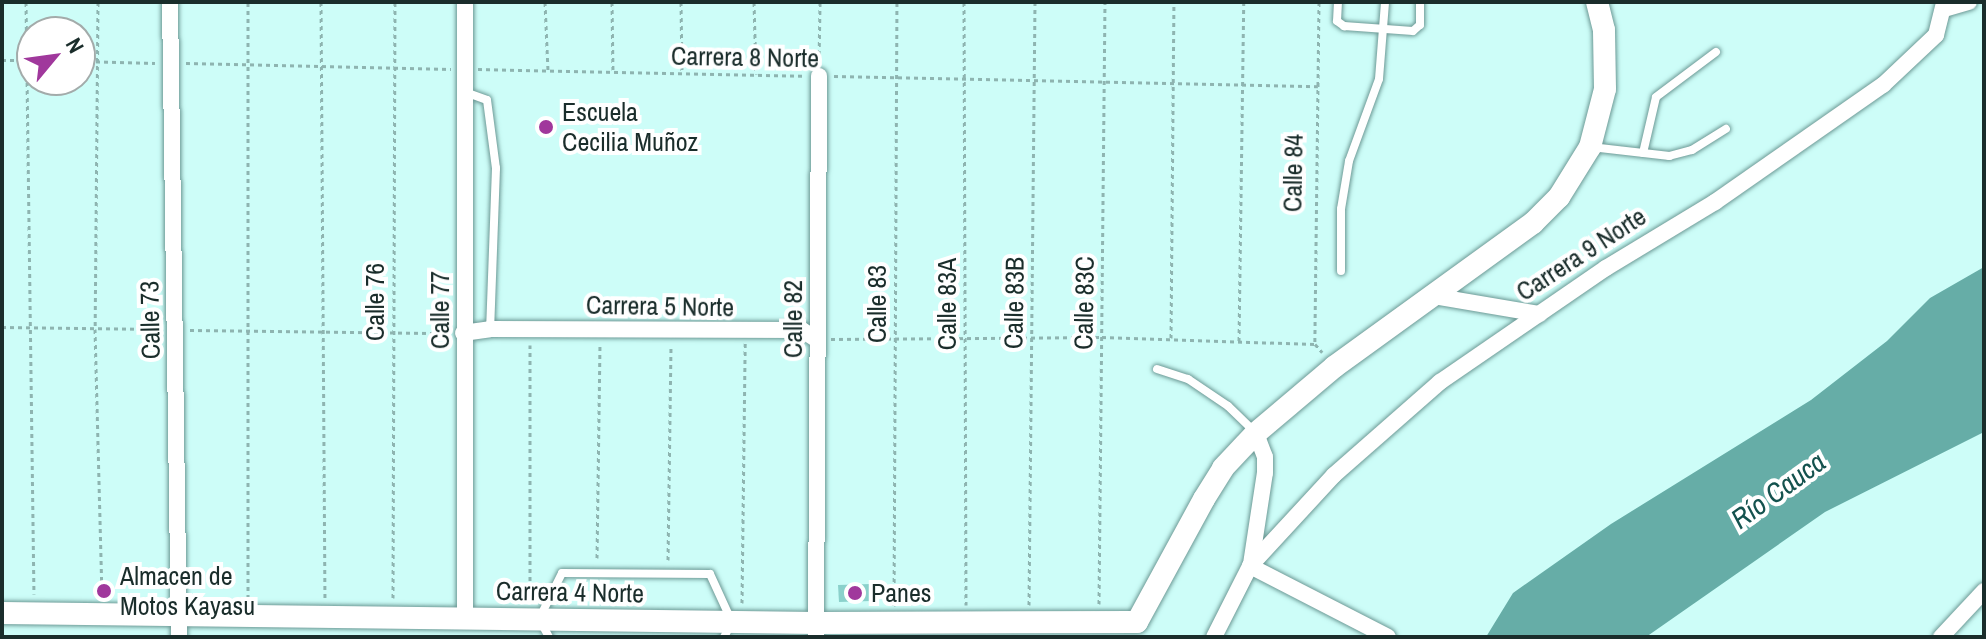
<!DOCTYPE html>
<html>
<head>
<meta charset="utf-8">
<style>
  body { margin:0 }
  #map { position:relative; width:1986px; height:639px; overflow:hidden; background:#cdfdf8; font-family:"Archivo Narrow",sans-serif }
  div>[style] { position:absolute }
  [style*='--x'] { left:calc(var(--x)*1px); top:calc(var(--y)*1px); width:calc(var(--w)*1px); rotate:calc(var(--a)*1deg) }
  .water>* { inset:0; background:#66ada7 }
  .building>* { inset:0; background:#8ad1cb }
  .path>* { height:3px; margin-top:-1.5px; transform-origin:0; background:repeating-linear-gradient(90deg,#8eb4b0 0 4px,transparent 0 8px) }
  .roads { filter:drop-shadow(0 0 2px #6c9995) drop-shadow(0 0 2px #6c9995) }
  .service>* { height:8px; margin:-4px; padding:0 4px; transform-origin:4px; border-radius:4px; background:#fff }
  .minor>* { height:16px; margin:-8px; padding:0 8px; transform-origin:8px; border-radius:8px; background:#fff }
  .tertiary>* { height:22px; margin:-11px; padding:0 11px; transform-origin:11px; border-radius:11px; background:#fff }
  .dots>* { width:22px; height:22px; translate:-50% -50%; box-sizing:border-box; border:4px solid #fff; border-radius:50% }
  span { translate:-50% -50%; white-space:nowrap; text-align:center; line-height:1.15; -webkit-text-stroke:8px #fff; paint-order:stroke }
  .street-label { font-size:26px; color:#1a2d2b }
  .poi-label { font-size:26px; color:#1a2d2b }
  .left { translate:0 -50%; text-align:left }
  .water-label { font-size:28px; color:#14524e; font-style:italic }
  .frame { position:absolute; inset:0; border:4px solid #1a2d2b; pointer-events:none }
  .north { position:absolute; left:16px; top:16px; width:80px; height:80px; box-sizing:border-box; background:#fff; border:2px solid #a3abaa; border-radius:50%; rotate:61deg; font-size:22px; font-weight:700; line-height:32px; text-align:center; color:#1a2d2b }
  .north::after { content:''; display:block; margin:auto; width:28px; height:36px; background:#a0389c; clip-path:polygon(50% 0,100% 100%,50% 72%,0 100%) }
</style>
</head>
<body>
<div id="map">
  <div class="water">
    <i style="clip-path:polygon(1984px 267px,1984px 432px,1825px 512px,1646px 637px,1486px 637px,1513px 593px,1611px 524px,1811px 400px,1887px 341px,1930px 298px)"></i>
  </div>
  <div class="building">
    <i style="clip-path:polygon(871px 584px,871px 601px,839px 602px,838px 585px)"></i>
  </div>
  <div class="path">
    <i style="--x:26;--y:2;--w:592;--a:89.23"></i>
    <i style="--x:98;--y:2;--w:327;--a:90.5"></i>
    <i style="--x:95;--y:329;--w:269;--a:88.5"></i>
    <i style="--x:321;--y:2;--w:596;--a:89.62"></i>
    <i style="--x:545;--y:2;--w:68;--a:87.5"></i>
    <i style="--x:612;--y:2;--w:68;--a:89.2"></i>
    <i style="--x:681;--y:2;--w:71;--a:89.2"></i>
    <i style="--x:754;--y:2;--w:72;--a:88.4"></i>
    <i style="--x:964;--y:2;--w:603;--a:89.81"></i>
    <i style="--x:1319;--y:2;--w:342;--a:90.7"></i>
    <i style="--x:1315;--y:344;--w:11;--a:49"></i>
    <i style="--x:2;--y:60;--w:30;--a:0"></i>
    <i style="--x:80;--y:61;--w:75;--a:1.5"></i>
    <i style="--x:819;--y:62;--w:60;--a:-89"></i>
    <i style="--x:186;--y:63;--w:265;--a:1.3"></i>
    <i style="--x:478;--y:69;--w:325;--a:1.2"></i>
    <i style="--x:834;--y:76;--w:484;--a:1.2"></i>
    <i style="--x:2;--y:327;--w:156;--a:0.7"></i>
    <i style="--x:190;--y:330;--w:260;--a:0.7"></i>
    <i style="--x:1171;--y:338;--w:336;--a:-89.5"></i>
    <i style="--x:831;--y:339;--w:271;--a:-0.4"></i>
    <i style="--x:1102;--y:337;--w:213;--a:1.9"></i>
    <i style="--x:1239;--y:341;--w:339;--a:-89.2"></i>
    <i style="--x:530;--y:345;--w:256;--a:90"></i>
    <i style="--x:597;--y:558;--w:213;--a:-89.2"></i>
    <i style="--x:668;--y:560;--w:214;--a:-89.2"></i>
    <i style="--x:248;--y:598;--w:596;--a:-90"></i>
    <i style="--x:393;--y:598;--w:596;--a:-89.81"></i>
    <i style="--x:742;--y:603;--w:260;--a:-89.3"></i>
    <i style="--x:1099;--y:604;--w:602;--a:-89.43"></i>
    <i style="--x:1029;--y:605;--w:603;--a:-89.43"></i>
    <i style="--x:894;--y:606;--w:604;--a:-89.72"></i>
  </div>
  <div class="roads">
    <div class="service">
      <i style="--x:1338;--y:2;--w:19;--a:93"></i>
      <i style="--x:1337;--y:21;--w:9;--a:36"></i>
      <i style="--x:1344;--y:26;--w:69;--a:4.1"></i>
      <i style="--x:1413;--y:31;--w:9;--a:-41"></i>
      <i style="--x:1420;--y:25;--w:23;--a:-90"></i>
      <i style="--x:465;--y:92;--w:23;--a:20"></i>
      <i style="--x:487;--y:100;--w:69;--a:82.5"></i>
      <i style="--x:496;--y:168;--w:161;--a:92.1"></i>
      <i style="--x:1591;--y:147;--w:79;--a:6.6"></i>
      <i style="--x:1669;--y:156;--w:24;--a:-15"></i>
      <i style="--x:1692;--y:150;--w:40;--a:-32"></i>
      <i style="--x:1643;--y:153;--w:57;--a:-76.9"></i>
      <i style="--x:1656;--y:97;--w:75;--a:-36.9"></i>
      <i style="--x:1341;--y:271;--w:62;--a:-90"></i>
      <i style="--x:1341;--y:209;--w:49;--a:-80.5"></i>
      <i style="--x:1349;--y:161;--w:87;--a:-69.9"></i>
      <i style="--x:1379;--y:79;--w:77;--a:-85.5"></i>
      <i style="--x:1157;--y:369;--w:33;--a:18"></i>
      <i style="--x:1188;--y:379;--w:48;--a:34"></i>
      <i style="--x:1228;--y:406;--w:39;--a:44"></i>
      <i style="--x:549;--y:637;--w:21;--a:-119"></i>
      <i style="--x:539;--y:619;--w:51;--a:-63.4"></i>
      <i style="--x:562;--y:573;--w:148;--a:0.4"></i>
      <i style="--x:710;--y:574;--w:53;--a:65.4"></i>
      <i style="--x:732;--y:622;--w:17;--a:118"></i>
    </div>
    <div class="minor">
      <i style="--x:170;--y:2;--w:635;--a:89.19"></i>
      <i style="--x:1944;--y:9;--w:26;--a:-16"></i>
      <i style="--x:1433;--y:296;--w:108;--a:9.6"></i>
      <i style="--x:463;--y:333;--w:27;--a:-8"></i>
      <i style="--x:490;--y:329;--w:312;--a:0.2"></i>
      <i style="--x:802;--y:330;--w:17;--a:33"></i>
      <i style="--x:1251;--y:564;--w:92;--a:-81.3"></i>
      <i style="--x:1265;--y:473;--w:16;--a:-90"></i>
      <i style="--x:1265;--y:457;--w:26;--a:-111"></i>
      <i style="--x:1250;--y:566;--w:155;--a:27.2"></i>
      <i style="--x:465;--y:618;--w:616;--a:-90"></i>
      <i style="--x:816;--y:637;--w:561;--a:-89.69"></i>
      <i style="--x:1214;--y:637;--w:80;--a:-63.1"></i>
      <i style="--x:1250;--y:566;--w:124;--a:-47.3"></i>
      <i style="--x:1334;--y:475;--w:141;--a:-41.3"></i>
      <i style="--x:1440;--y:382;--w:201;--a:-34.5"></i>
      <i style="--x:1606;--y:268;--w:127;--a:-31.2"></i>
      <i style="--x:1715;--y:202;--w:205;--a:-34.9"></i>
      <i style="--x:1883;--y:85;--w:73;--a:-43.3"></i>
      <i style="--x:1936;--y:35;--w:34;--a:-76"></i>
      <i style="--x:1941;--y:637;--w:63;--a:-46.9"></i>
    </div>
    <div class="tertiary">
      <i style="--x:2;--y:613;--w:814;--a:0.7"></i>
      <i style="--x:816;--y:623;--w:321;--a:-0.2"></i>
      <i style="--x:1137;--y:622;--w:140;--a:-61.4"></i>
      <i style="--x:1204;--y:499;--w:36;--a:-58"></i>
      <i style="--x:1223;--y:468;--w:48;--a:-46.7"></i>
      <i style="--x:1256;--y:433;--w:102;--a:-40.2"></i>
      <i style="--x:1334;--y:367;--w:246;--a:-35.9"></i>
      <i style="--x:1533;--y:223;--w:37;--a:-45"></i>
      <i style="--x:1559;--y:197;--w:59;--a:-58.2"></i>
      <i style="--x:1590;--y:147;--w:60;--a:-75.5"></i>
      <i style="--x:1605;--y:89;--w:59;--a:-91"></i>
      <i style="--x:1604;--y:30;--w:29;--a:-104"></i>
    </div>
  </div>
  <div class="dots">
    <i style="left:546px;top:127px;background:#a0389c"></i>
    <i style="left:104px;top:591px;background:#a0389c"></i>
    <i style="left:855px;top:593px;background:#a0389c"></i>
  </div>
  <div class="street-label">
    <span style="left:745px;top:57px;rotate:1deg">Carrera 8 Norte</span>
    <span style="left:1293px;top:173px;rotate:-89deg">Calle 84</span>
    <span style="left:1581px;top:254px;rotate:-33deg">Carrera 9 Norte</span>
    <span style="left:375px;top:302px;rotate:-90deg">Calle 76</span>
    <span style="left:1014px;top:303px;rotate:-89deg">Calle 83B</span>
    <span style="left:1084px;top:303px;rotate:-89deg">Calle 83C</span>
    <span style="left:877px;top:304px;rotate:-90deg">Calle 83</span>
    <span style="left:947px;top:304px;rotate:-90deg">Calle 83A</span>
    <span style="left:660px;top:306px;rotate:1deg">Carrera 5 Norte</span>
    <span style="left:440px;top:310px;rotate:-90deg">Calle 77</span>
    <span style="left:793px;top:319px;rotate:-90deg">Calle 82</span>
    <span style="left:150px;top:320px;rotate:-91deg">Calle 73</span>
    <span style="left:570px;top:592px;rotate:1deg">Carrera 4 Norte</span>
  </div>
  <div class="poi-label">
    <span class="left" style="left:562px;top:127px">Escuela<br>Cecilia Muñoz</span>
    <span class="left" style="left:120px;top:591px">Almacen de<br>Motos Kayasu</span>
    <span class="left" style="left:871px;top:593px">Panes</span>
  </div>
  <div class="water-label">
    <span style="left:1778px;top:490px;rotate:-36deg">Río Cauca</span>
  </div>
  <div class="frame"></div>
  <div class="north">N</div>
</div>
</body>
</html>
